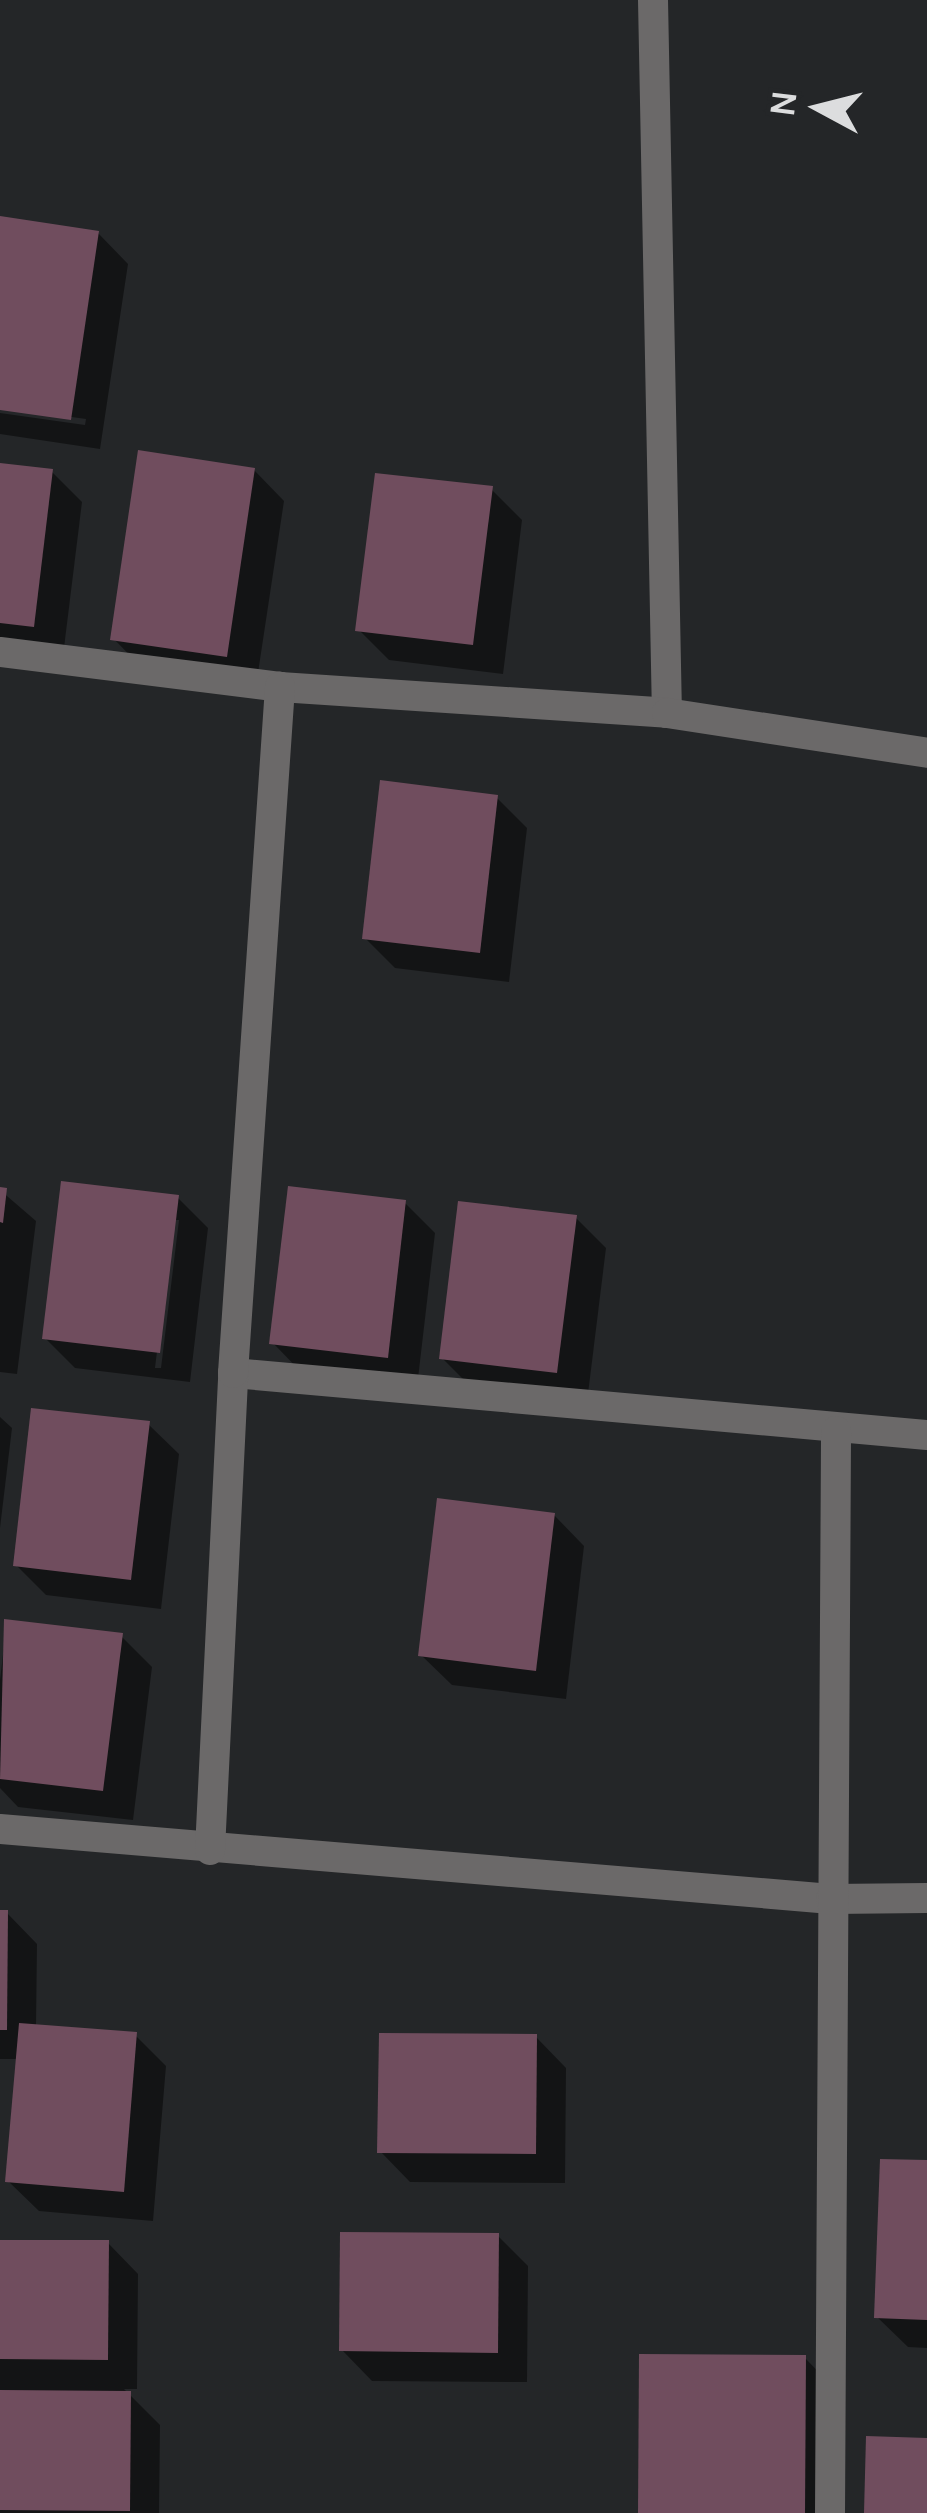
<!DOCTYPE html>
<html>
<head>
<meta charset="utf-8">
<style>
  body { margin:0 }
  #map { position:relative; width:927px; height:2513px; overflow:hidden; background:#242628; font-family:Manrope,sans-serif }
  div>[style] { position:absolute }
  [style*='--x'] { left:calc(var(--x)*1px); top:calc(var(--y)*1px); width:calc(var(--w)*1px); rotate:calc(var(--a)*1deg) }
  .shadow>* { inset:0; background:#0007 }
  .building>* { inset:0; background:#704d5e }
  .minor>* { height:30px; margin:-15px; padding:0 15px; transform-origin:15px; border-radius:15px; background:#6b6969 }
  span { translate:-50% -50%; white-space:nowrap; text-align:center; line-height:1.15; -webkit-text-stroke:9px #242628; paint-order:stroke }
  .north { position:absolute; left:759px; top:48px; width:120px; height:120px; -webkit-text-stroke:9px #242628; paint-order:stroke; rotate:277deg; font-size:33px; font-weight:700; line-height:48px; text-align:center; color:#dcddde }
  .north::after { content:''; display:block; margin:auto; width:42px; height:54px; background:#dcddde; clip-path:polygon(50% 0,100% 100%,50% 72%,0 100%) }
</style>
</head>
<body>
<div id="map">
  <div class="shadow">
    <i style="clip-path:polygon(0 219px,98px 233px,128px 264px,100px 449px,0 434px,0 413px,85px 425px,86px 419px,0 407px)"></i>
    <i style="clip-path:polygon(0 466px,52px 472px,82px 502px,63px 656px,0 648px)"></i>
    <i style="clip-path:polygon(254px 470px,284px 501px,256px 686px,143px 669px,113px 638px)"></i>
    <i style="clip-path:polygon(491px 489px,522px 520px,503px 674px,389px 660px,358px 629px)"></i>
    <i style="clip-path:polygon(497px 798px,527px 828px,509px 982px,395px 968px,365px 938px)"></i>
    <i style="clip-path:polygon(0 1190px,36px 1221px,17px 1374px,0 1372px)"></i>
    <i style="clip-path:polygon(evenodd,178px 1198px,208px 1228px,190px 1382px,75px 1368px,45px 1338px,178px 1198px,173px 1220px,179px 1220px,161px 1368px,155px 1368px,173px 1220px)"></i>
    <i style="clip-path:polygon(405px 1203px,435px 1233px,417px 1387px,303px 1374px,273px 1343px)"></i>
    <i style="clip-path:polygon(575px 1217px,606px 1248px,587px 1402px,472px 1388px,442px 1358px)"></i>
    <i style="clip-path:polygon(0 1417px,12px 1428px,0 1528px)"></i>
    <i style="clip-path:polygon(148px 1424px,179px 1454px,161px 1609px,46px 1595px,16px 1565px)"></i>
    <i style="clip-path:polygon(554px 1515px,584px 1546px,566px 1699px,452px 1685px,421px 1655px)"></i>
    <i style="clip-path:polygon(7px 1622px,121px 1636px,152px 1667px,133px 1820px,18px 1807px,0 1788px,0 1680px)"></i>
    <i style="clip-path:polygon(0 1913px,7px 1913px,37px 1944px,36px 2027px,135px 2035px,166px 2066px,153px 2221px,39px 2211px,8px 2181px,19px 2059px,0 2059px)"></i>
    <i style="clip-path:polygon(536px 2037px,566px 2068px,565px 2183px,410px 2182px,380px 2151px)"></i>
    <i style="clip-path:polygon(927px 2163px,927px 2348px,908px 2347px,877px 2317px)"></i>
    <i style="clip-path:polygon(498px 2236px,528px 2266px,527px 2382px,372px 2381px,342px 2350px)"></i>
    <i style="clip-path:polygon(0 2243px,108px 2243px,138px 2274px,137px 2389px,124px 2389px,160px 2425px,159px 2513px,0 2513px)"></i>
    <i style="clip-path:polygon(805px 2358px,835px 2389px,834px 2513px,642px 2513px)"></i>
  </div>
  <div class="building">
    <i style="clip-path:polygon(0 216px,99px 231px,71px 420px,0 410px)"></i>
    <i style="clip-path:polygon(138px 450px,255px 468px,227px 657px,110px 640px)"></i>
    <i style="clip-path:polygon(0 463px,53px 469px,34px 627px,0 623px)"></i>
    <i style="clip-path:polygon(375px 473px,493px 486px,473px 645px,355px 631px)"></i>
    <i style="clip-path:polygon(380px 780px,498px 795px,480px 953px,362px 939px)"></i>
    <i style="clip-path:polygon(61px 1181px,179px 1195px,160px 1353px,42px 1339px)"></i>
    <i style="clip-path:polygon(288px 1186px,406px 1200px,388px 1358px,269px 1344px)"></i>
    <i style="clip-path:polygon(0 1187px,7px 1188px,3px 1223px,0 1222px)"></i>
    <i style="clip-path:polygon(458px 1201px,577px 1215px,557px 1373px,439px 1359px)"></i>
    <i style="clip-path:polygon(31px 1408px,150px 1421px,131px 1580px,13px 1566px)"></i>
    <i style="clip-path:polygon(437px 1498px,555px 1513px,536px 1671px,418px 1656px)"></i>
    <i style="clip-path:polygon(4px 1619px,123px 1633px,103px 1791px,0 1779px)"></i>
    <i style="clip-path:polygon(0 1910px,8px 1910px,7px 2030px,0 2030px)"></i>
    <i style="clip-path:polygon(19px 2023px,137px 2032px,124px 2192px,5px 2182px)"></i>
    <i style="clip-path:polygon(379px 2033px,537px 2034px,536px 2154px,377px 2153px)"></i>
    <i style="clip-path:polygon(880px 2159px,927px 2160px,927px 2320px,874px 2318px)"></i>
    <i style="clip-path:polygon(340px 2232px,499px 2233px,498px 2353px,339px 2351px)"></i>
    <i style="clip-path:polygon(0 2240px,109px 2240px,108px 2360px,0 2359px)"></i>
    <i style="clip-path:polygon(639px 2354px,806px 2355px,805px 2513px,638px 2513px)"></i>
    <i style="clip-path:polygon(0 2390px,131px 2391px,130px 2511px,0 2510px)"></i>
    <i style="clip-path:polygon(866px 2436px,927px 2438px,927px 2513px,864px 2513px)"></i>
  </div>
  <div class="minor">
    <i style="--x:653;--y:0;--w:713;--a:88.88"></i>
    <i style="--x:0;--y:652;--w:282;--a:7.1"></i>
    <i style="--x:280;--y:687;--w:388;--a:3.8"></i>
    <i style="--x:667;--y:713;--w:263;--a:8.7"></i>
    <i style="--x:233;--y:1373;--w:697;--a:5.11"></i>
    <i style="--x:0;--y:1829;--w:834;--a:4.81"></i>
    <i style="--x:831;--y:1899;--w:96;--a:-0.6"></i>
    <i style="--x:210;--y:1850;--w:478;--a:-87.2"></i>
    <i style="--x:233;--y:1373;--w:688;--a:-86.08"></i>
    <i style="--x:830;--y:2513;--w:1082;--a:-89.68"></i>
  </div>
  <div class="north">N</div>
</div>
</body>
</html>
